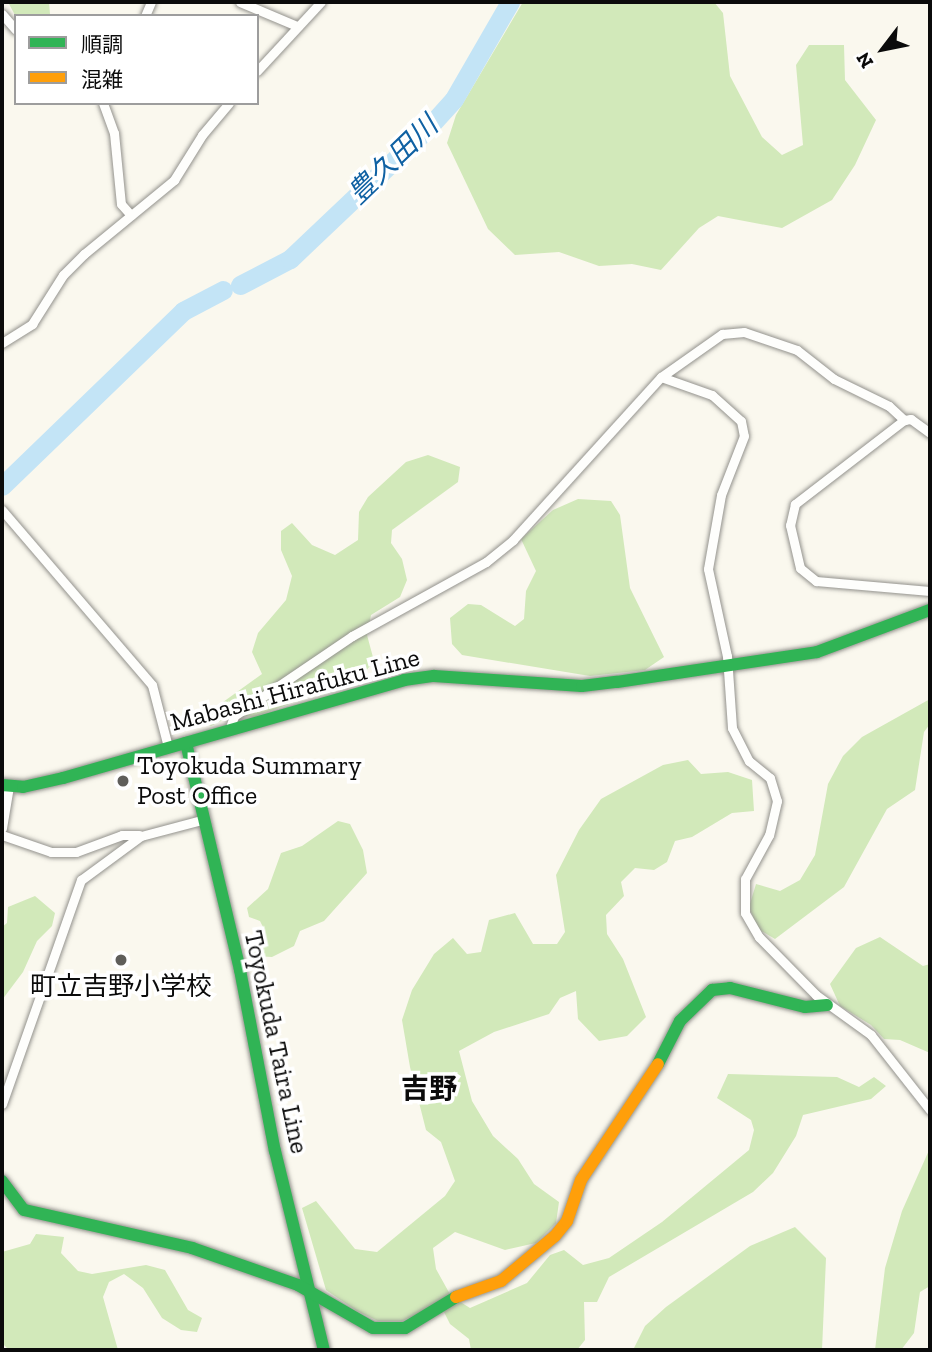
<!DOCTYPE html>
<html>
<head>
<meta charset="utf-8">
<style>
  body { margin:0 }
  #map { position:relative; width:932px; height:1352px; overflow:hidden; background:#faf8ee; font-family:"Zilla Slab","Noto Sans JP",serif }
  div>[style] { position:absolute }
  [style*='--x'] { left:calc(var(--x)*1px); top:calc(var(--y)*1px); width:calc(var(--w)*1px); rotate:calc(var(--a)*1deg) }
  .forest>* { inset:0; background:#d2e9ba }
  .river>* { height:19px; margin:-9.5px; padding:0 9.5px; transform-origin:9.5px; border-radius:9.5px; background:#c3e4f6 }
  .roads { filter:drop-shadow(0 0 2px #93928d) drop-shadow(0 0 2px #93928d) }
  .street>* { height:9px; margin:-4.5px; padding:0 4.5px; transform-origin:4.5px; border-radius:4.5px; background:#fefefc }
  .fast>* { height:12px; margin:-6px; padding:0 6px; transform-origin:6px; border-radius:6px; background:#30b455 }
  .slow>* { height:12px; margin:-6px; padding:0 6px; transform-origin:6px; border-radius:6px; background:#ff9f0a }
  .dots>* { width:19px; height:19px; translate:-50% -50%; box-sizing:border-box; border:4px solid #fff; border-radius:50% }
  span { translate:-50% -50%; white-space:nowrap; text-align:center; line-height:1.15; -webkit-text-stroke:7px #fff; paint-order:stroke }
  .street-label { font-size:26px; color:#0b0b0b }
  .poi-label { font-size:26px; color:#0b0b0b }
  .left { translate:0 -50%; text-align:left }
  .water-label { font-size:28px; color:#0f61a3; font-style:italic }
  .neighbourhood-label { font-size:28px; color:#0b0b0b; font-weight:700 }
  .frame { position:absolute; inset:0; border:4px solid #0b0b0b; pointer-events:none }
  .legend { position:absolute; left:14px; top:14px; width:245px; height:91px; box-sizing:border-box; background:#fff; border:2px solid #9d9d9d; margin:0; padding:9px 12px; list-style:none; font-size:21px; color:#0b0b0b }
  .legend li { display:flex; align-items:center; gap:14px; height:35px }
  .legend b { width:35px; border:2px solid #9d9d9d }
  .north { position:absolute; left:848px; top:14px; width:70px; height:70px; -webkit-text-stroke:5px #fff; paint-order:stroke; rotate:238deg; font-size:19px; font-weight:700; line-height:28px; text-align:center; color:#0b0b0b }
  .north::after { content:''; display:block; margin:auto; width:24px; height:32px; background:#0b0b0b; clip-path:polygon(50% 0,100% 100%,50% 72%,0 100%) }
</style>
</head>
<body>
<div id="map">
  <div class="forest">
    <i style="clip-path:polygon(8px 2px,49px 2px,50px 14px,16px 17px)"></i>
    <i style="clip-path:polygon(523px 2px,714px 2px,723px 13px,730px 76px,762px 137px,782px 155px,803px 145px,796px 65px,809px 45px,844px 45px,845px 80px,876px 120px,855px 165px,832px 200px,782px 228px,718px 216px,699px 228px,661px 270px,632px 264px,599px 266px,559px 252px,515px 255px,488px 229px,447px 143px,456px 115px)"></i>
    <i style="clip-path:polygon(428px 455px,460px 467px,458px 482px,392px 530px,391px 543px,402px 559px,407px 580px,400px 597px,371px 615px,367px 635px,374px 661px,360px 678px,254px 717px,233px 715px,211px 726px,204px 722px,212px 710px,262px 674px,252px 652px,258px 633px,286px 600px,292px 576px,281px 550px,281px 531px,292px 523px,312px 545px,335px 555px,358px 540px,359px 512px,368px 497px,406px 462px)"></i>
    <i style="clip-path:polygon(578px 499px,611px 501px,620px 515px,630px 588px,664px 657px,645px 670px,590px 676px,462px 655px,452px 644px,450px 618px,468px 604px,481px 605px,515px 626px,524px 619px,526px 591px,536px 571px,521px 539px,553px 510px)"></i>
    <i style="clip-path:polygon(930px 699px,930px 724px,924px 732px,915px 790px,887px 809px,844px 887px,775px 939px,758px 929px,749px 907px,756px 884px,780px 891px,800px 880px,815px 855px,828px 784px,843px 756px,862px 737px)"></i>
    <i style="clip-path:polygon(688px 760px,701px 774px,728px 772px,752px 780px,754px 811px,732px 813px,692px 837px,675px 841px,667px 862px,654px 870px,635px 868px,621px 882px,624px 896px,606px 915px,607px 934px,623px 959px,646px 1017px,627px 1036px,599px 1041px,578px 1019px,576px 991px,560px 998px,549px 1014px,494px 1032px,459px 1051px,472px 1101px,493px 1136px,518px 1159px,534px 1184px,559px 1202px,556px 1223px,536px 1243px,505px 1250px,455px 1232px,433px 1248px,436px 1269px,451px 1296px,470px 1308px,527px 1283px,550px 1255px,564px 1250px,583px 1265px,609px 1258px,662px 1222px,749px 1150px,754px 1130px,751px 1120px,717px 1098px,728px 1074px,837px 1077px,859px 1087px,874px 1077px,886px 1086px,871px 1099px,803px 1115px,796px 1136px,773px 1173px,753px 1192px,609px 1277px,597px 1302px,584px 1302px,585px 1340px,577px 1350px,471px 1350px,469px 1339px,450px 1324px,440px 1304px,402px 1321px,378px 1321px,357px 1311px,326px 1290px,302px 1208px,316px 1201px,355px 1249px,377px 1252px,445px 1196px,455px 1181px,441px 1142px,426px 1130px,410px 1067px,402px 1020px,412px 990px,434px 954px,453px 938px,467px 954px,481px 952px,489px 920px,515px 913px,533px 944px,557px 944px,565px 932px,556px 875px,579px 830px,601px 799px,663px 765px)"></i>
    <i style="clip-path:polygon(338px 821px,350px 824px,363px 850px,367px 873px,324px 921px,300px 931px,294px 946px,272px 957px,253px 956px,250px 948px,264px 941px,265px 931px,260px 921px,249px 917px,247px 908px,268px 889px,281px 853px,302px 846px)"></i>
    <i style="clip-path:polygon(35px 896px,55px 913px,52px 926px,37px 941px,23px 972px,2px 1000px,2px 927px,7px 923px,8px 907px)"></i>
    <i style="clip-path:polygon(880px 937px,923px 966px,930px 964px,930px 1053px,900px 1040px,884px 1039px,871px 1025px,840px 1006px,830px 984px,856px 948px)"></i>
    <i style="clip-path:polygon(930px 1148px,930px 1286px,920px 1292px,914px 1333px,901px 1350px,875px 1350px,885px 1268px,902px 1211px)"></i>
    <i style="clip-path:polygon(795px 1227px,826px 1258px,822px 1350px,633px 1350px,645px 1326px,666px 1307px,750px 1246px)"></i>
    <i style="clip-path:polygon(36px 1234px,64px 1237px,61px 1253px,78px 1271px,92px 1274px,146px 1265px,165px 1270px,188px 1310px,202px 1318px,197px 1332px,181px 1330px,162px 1318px,143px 1288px,124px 1274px,109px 1282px,103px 1297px,118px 1350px,9px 1350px,2px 1343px,2px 1252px,30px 1244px)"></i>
  </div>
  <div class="river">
    <i style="--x:240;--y:285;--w:56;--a:-27.5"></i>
    <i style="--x:290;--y:259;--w:189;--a:-43.5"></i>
    <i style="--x:427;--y:129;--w:40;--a:-48"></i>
    <i style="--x:454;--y:99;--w:112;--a:-60"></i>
    <i style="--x:2;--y:486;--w:252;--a:-44"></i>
    <i style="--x:183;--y:311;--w:45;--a:-27.7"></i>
  </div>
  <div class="roads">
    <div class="street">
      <i style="--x:240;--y:2;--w:62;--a:22.8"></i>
      <i style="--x:2;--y:14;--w:21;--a:49"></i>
      <i style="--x:145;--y:16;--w:15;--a:-67"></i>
      <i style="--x:257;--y:71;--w:94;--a:-47.2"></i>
      <i style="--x:103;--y:103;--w:32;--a:70"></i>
      <i style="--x:114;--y:133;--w:71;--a:84.4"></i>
      <i style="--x:121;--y:204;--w:15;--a:48"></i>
      <i style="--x:2;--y:343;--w:36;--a:-32"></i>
      <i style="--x:32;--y:324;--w:58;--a:-57.7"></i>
      <i style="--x:63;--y:275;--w:30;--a:-45"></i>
      <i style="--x:84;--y:254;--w:117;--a:-39.4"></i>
      <i style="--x:174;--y:180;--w:53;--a:-58.1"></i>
      <i style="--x:202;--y:135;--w:42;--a:-49.8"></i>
      <i style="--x:661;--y:377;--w:54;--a:19.4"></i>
      <i style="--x:712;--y:395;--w:39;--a:42"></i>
      <i style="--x:741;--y:421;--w:15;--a:79"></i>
      <i style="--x:744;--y:436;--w:63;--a:111.3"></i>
      <i style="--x:721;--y:495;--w:75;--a:100"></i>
      <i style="--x:708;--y:569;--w:89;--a:77.7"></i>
      <i style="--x:727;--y:656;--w:72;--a:86"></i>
      <i style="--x:732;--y:728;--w:37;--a:63"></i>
      <i style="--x:749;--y:761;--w:27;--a:39"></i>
      <i style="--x:770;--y:778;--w:24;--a:73"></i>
      <i style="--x:777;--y:801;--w:35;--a:103"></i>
      <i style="--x:769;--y:835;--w:50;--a:118.6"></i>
      <i style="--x:745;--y:879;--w:34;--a:90"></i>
      <i style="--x:745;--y:913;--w:28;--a:60"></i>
      <i style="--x:759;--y:937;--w:81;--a:45.5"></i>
      <i style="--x:816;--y:995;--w:68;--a:36"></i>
      <i style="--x:871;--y:1035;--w:95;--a:51.8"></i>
      <i style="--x:930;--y:433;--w:24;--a:-144"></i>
      <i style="--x:911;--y:419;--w:7;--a:172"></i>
      <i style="--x:904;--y:420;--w:138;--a:142.4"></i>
      <i style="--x:795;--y:504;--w:22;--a:103"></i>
      <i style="--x:790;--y:525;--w:44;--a:76.9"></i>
      <i style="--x:800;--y:568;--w:21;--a:39"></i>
      <i style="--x:816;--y:581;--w:114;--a:5"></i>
      <i style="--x:2;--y:510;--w:230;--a:49.4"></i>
      <i style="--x:152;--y:685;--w:64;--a:75.5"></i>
      <i style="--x:229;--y:730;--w:15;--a:-70"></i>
      <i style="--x:234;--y:716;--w:143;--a:-34.1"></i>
      <i style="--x:352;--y:636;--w:153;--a:-28.9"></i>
      <i style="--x:486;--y:562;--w:35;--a:-39"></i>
      <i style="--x:513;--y:540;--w:220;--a:-47.8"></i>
      <i style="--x:661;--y:377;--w:75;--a:-35.2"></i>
      <i style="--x:722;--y:334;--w:22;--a:-5"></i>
      <i style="--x:744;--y:332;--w:56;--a:18.8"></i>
      <i style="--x:797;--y:350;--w:47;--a:38.1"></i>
      <i style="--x:834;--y:379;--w:61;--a:26.1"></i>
      <i style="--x:889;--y:406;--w:21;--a:43"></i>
      <i style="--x:2;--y:828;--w:43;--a:-80.5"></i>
      <i style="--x:2;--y:835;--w:52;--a:19.1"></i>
      <i style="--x:51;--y:852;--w:25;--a:0"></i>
      <i style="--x:76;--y:852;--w:49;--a:-20.3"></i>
      <i style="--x:122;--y:835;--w:17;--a:0"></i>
      <i style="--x:2;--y:1104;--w:238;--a:-70.6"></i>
      <i style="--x:81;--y:880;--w:74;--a:-36.3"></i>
      <i style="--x:141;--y:836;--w:66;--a:-14.9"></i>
    </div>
    <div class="fast">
      <i style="--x:186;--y:743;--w:233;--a:76.6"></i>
      <i style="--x:240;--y:970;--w:184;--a:79.1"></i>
      <i style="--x:275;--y:1151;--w:205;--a:76.2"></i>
      <i style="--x:2;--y:785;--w:21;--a:5"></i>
      <i style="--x:23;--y:787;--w:41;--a:-12.7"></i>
      <i style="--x:63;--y:778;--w:355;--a:-16"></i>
      <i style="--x:404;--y:680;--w:30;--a:-8"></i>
      <i style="--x:434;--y:676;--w:148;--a:3.9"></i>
      <i style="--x:582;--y:686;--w:35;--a:-7"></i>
      <i style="--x:617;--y:682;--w:202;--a:-8.5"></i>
      <i style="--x:817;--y:652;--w:121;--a:-20.4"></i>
      <i style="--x:658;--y:1064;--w:48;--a:-62.9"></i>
      <i style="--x:680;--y:1021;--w:45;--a:-44.1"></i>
      <i style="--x:712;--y:990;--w:18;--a:-6"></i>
      <i style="--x:730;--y:988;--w:77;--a:14.2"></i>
      <i style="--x:805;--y:1007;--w:22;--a:-5"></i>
      <i style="--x:2;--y:1181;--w:36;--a:53"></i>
      <i style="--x:24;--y:1210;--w:172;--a:12.7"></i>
      <i style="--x:192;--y:1248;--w:112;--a:19.2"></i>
      <i style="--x:298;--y:1285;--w:86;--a:29.8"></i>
      <i style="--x:373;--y:1328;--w:32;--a:0"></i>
      <i style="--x:405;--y:1328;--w:60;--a:-31.3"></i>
    </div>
    <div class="slow">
      <i style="--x:456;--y:1297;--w:48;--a:-19.6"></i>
      <i style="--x:501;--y:1281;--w:70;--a:-39.8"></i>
      <i style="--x:555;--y:1236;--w:19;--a:-51"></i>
      <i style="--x:567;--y:1221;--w:43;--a:-71.1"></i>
      <i style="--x:581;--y:1180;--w:139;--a:-56.4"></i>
    </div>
  </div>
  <div class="dots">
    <i style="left:123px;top:781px;background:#5f5e5a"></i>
    <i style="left:121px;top:960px;background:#5f5e5a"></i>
  </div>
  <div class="street-label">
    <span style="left:295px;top:690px;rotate:-15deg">Mabashi Hirafuku Line</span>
    <span style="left:276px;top:1042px;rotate:78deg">Toyokuda Taira Line</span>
  </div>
  <div class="poi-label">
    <span class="left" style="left:137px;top:781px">Toyokuda Summary<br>Post Office</span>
    <span style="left:121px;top:987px">町立吉野小学校</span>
  </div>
  <div class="water-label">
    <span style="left:393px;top:160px;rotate:-44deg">豊久田川</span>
  </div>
  <div class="neighbourhood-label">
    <span style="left:429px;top:1089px">吉野</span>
  </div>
  <div class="frame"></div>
  <ul class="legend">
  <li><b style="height:9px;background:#30b455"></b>順調</li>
  <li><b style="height:9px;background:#ff9f0a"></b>混雑</li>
  </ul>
  <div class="north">N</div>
</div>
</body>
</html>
